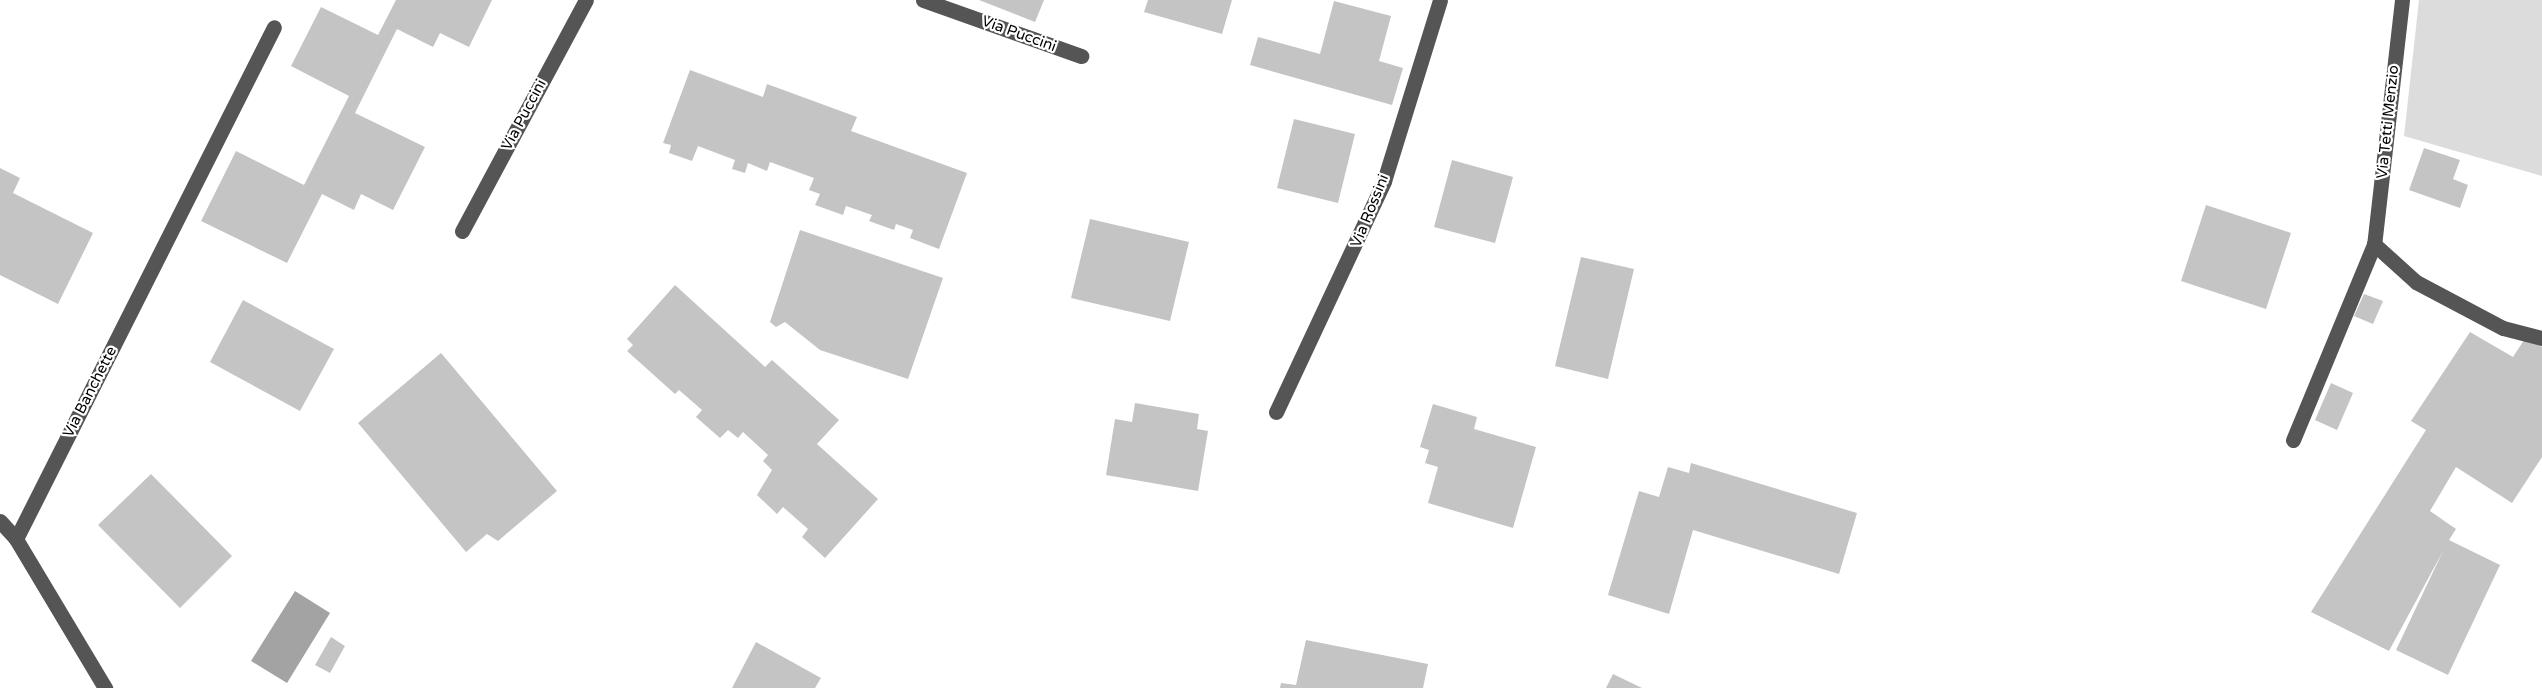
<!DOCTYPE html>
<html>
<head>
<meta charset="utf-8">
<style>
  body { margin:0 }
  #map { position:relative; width:2542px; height:688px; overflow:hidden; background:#fff; font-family:"Varela Round",sans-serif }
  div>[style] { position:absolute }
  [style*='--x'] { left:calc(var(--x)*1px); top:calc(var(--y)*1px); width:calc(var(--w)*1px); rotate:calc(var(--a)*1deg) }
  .green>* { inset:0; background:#dcdcdc }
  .water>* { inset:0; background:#a3a3a3 }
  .building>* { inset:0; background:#c4c4c4 }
  .minor>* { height:15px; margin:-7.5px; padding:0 7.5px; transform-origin:7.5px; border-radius:7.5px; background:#555 }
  span { translate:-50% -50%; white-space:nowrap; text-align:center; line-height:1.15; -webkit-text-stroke:4.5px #fff; paint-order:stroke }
  .street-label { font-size:15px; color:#000 }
</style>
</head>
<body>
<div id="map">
  <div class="green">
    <i style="clip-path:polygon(2419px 0,2542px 0,2542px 176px,2404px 136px)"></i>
  </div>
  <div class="water">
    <i style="clip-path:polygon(295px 591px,330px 613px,287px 683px,251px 661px)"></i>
  </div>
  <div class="building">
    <i style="clip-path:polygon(396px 0,492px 0,469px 47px,440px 33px,433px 47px,397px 29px,355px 113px,425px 147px,393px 210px,361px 194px,354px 210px,322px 194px,287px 263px,201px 221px,236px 151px,304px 185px,349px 96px,291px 66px,321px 7px,378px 35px)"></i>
    <i style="clip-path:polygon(979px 0,1044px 0,1035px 22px)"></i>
    <i style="clip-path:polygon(1148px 0,1232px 0,1222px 34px,1144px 12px)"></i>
    <i style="clip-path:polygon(1334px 1px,1391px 16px,1379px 61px,1403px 68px,1392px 105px,1250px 65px,1258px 37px,1320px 54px)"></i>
    <i style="clip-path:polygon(690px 70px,763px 97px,767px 84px,857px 117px,851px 131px,967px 173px,939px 249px,910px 238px,913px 230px,896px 224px,894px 230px,869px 221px,872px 215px,846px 206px,843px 215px,815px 205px,820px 194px,809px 190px,814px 178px,770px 162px,767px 171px,748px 163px,745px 173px,732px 169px,735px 160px,698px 146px,692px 161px,669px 153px,671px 145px,663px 143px)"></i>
    <i style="clip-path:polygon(1294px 119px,1355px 134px,1338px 203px,1277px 188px)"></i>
    <i style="clip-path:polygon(2424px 148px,2460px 160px,2453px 179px,2468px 185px,2460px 208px,2409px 190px)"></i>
    <i style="clip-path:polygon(1452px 160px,1513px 177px,1495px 243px,1434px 227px)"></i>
    <i style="clip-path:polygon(0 168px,20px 178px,13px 193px,93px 233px,58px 304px,0 275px)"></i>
    <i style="clip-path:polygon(2206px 205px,2291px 233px,2266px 309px,2181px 281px)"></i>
    <i style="clip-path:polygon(1090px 219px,1189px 242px,1170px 321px,1071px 298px)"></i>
    <i style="clip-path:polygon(800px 230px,943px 278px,908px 379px,820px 350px,785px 322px,776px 327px,770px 322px)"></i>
    <i style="clip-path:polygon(1581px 257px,1634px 269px,1608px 379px,1555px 366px)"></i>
    <i style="clip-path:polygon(675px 285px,765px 367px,772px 360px,839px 420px,817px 444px,878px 499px,825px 558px,802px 537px,808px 529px,783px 507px,777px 514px,757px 495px,772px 470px,763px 461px,768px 455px,743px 432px,738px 438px,728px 430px,720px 438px,696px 417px,702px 410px,679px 390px,675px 394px,627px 351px,633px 345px,627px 339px)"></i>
    <i style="clip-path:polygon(2364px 294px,2383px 301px,2373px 324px,2354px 316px)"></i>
    <i style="clip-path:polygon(243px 300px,334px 349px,300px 411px,210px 362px)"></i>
    <i style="clip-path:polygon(2470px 332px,2513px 357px,2526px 337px,2542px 347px,2542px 457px,2512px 503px,2456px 467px,2430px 511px,2456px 529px,2449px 540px,2500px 565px,2448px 675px,2396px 650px,2443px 551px,2389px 651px,2311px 612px,2426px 430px,2411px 421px)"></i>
    <i style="clip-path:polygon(441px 353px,557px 491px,498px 541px,487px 534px,466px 552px,358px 423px)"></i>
    <i style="clip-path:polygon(2331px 383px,2353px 393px,2337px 430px,2315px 420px)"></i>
    <i style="clip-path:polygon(1135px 403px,1199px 414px,1197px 429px,1208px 431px,1198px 491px,1106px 475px,1115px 419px,1132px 422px)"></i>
    <i style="clip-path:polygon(1433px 404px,1477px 417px,1474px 429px,1536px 447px,1513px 528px,1428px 503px,1438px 467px,1425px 463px,1429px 450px,1420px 447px)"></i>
    <i style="clip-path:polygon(1691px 463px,1857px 513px,1839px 574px,1693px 530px,1669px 614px,1608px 595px,1639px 491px,1659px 497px,1668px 467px,1689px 473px)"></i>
    <i style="clip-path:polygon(151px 474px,232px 556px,180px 608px,98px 525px)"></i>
    <i style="clip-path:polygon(331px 637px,345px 646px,330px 673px,315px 665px)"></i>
    <i style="clip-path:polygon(1306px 640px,1428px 664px,1423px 688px,1280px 688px,1281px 683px,1296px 685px)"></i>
    <i style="clip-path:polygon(756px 642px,821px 678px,815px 688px,732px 688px)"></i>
    <i style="clip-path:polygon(1613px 674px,1642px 688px,1606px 688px)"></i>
  </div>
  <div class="minor">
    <i style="--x:923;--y:0;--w:168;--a:19.5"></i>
    <i style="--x:2402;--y:0;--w:246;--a:96.5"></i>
    <i style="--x:2374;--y:244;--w:57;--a:42.1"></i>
    <i style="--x:2416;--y:282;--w:98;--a:27.9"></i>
    <i style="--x:2503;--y:328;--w:40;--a:14.4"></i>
    <i style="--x:462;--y:231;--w:262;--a:-61.8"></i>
    <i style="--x:1276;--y:412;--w:255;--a:-64.9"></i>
    <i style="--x:1384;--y:181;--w:189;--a:-72.8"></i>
    <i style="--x:2293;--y:440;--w:212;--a:-67.5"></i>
    <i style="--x:0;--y:521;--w:24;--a:48"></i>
    <i style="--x:16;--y:539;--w:174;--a:59.1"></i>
    <i style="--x:16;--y:539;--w:573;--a:-63.26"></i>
  </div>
  <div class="street-label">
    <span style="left:1019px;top:34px;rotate:20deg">Via Puccini</span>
    <span style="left:524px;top:115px;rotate:-62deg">Via Puccini</span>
    <span style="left:2388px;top:122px;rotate:-84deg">Via Tetti Menzio</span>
    <span style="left:1370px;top:211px;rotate:-68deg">Via Rossini</span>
    <span style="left:90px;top:392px;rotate:-63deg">Via Banchette</span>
  </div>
</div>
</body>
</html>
